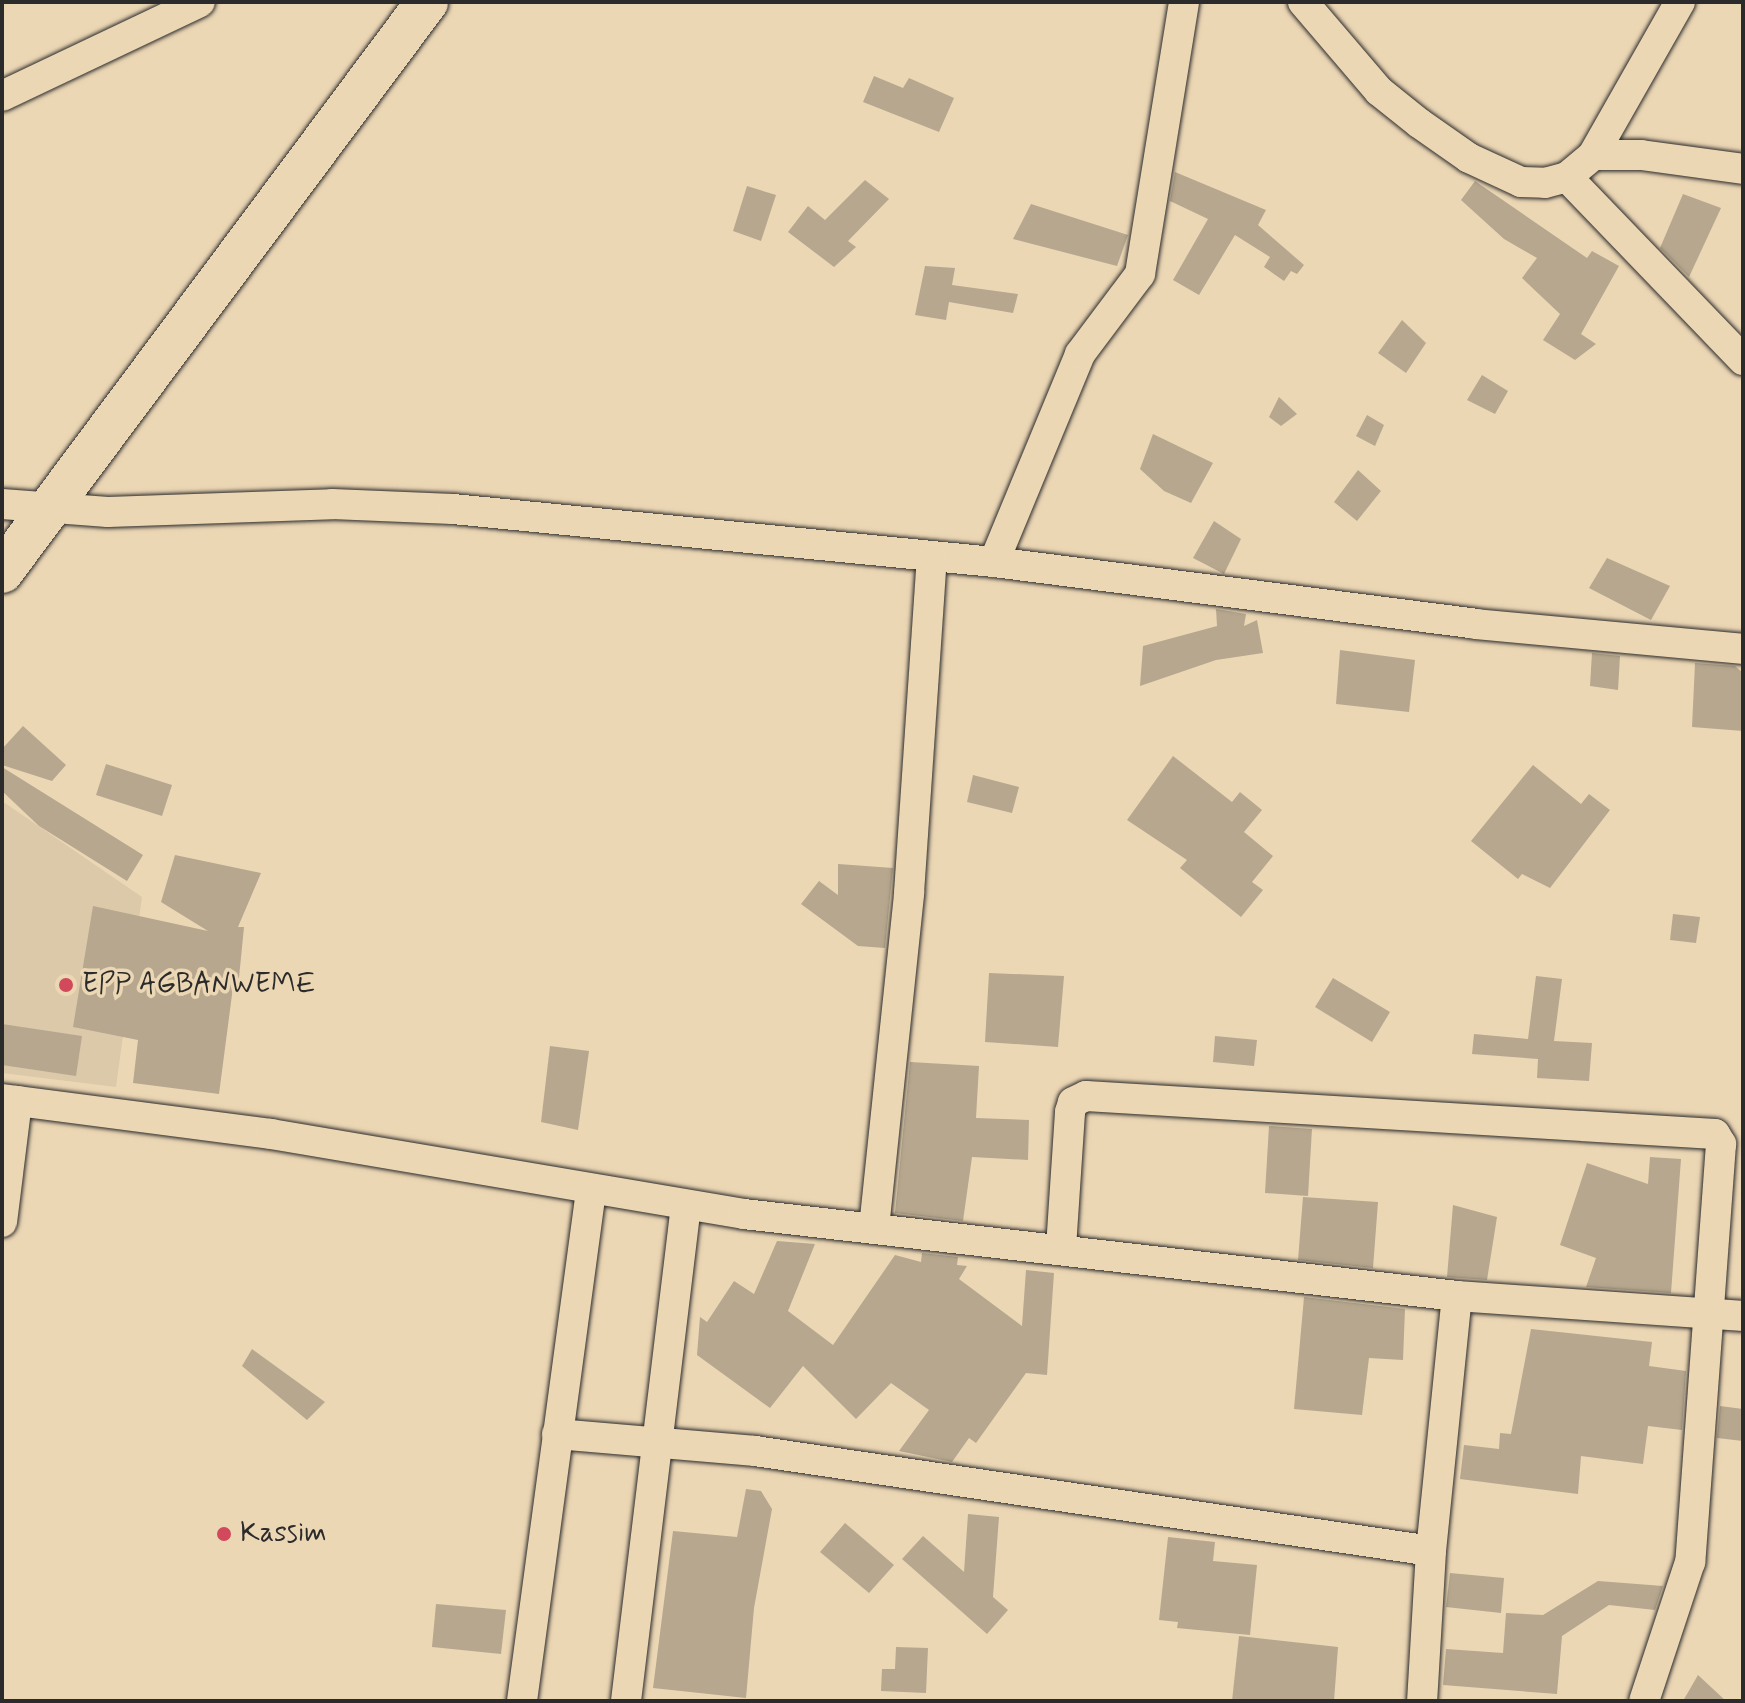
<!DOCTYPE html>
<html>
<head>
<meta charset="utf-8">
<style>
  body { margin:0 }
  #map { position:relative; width:1745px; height:1703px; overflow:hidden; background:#ecd7b5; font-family:Mynerve,sans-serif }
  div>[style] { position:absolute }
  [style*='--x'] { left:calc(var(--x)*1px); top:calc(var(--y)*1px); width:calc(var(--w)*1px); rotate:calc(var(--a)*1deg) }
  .built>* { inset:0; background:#dcc9a9 }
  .building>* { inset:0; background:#b6a78e }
  .roads { filter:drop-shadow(0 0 2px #2b2b2b) drop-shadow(0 0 2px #2b2b2b) }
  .street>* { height:30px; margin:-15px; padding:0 15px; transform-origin:15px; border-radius:15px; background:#ecd7b5 }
  .secondary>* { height:42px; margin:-21px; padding:0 21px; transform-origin:21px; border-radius:21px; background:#ecd7b5 }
  .dots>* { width:22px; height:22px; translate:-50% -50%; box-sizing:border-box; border:4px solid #ecd7b5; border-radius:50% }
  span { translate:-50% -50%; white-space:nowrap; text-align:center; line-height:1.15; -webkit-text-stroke:7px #ecd7b5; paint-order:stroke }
  .poi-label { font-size:28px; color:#2b2b2b }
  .left { translate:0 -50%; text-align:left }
  .frame { position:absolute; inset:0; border:4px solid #2b2b2b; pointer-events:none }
</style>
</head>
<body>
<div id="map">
  <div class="built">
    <i style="clip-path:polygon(2px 801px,142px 897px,116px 1087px,2px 1073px)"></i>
  </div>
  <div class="building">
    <i style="clip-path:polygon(874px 76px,903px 88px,909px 78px,954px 98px,939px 132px,863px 102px)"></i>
    <i style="clip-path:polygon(1175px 172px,1266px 210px,1258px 225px,1304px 265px,1297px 274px,1291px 271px,1284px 281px,1264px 267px,1270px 257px,1235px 235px,1199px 295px,1173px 280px,1208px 219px,1170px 201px)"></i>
    <i style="clip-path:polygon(865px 180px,889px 199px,848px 241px,856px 247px,834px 267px,788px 232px,808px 206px,825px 220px)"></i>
    <i style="clip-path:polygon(1475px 181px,1587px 258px,1592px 251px,1619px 266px,1581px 334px,1596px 344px,1575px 360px,1543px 340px,1560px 314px,1522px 278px,1537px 258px,1504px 239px,1461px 200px)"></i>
    <i style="clip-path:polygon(747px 186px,776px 195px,761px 241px,733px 231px)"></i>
    <i style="clip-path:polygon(1683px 194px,1721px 208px,1689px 277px,1660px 248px)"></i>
    <i style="clip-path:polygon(1031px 204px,1128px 235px,1117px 266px,1013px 239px)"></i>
    <i style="clip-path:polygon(925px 266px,955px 268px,952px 285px,1018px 294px,1013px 313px,949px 302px,946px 320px,915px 315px)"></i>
    <i style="clip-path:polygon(1402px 320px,1426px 343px,1406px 373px,1378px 353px)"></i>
    <i style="clip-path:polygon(1482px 375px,1508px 391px,1495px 414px,1467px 400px)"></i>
    <i style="clip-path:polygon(1279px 397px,1297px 414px,1281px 426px,1269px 417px)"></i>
    <i style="clip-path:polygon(1367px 415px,1384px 425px,1375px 446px,1356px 436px)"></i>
    <i style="clip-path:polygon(1153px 434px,1213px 463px,1191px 503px,1164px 491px,1140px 469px)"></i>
    <i style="clip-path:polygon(1358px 470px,1381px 491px,1357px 521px,1334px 502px)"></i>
    <i style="clip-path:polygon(1214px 521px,1241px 539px,1224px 574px,1193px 558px)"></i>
    <i style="clip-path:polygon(1607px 558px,1670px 586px,1651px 620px,1589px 588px)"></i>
    <i style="clip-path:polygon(1216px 609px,1246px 614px,1244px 626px,1257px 620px,1263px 653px,1216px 660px,1140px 686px,1143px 646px,1217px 626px)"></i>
    <i style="clip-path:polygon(1340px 650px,1415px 660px,1409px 712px,1336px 704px)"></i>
    <i style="clip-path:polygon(1592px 653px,1620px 656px,1618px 690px,1590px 686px)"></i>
    <i style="clip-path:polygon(1695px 663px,1735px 666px,1743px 673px,1743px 731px,1692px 727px)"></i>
    <i style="clip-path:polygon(23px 726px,66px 765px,52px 781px,2px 765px,2px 749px)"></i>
    <i style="clip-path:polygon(1173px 756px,1232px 802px,1240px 792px,1262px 810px,1244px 832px,1273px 856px,1252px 882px,1263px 890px,1241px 917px,1180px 868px,1187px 860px,1127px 820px)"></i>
    <i style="clip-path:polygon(106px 764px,172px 785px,162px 816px,96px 795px)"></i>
    <i style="clip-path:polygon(1533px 765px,1581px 804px,1589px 794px,1610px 810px,1550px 888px,1522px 874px,1518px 879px,1471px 841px)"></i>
    <i style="clip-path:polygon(2px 767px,143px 855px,127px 881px,39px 826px,2px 791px)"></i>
    <i style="clip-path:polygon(973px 775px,1019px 787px,1012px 813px,967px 802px)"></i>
    <i style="clip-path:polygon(175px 855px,261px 873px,238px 927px,244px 927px,238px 988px,233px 987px,219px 1094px,133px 1083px,138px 1040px,73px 1027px,93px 906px,208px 931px,161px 902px)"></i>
    <i style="clip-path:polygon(838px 864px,893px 868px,885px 948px,858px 946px,801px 904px,819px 881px,838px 895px)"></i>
    <i style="clip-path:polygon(1673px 914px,1700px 917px,1696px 943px,1670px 940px)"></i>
    <i style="clip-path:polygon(989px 973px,1064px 976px,1058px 1047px,985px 1042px)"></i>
    <i style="clip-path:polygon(1536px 976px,1562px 979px,1554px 1041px,1592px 1043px,1589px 1081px,1537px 1078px,1538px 1059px,1472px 1054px,1474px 1034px,1528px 1039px)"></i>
    <i style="clip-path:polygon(1333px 978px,1390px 1012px,1372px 1042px,1315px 1007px)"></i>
    <i style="clip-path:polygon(2px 1024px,82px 1036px,76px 1076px,2px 1065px)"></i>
    <i style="clip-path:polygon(1215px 1036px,1257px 1040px,1254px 1066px,1213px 1062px)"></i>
    <i style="clip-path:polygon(550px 1046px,589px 1051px,578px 1130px,541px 1122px)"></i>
    <i style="clip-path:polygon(910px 1062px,979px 1066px,976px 1118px,1029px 1120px,1028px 1160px,972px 1157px,963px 1221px,895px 1213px)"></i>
    <i style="clip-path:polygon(1269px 1126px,1312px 1129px,1308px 1196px,1265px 1193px)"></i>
    <i style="clip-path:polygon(1650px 1157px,1681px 1159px,1671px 1293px,1586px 1287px,1596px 1258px,1560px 1245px,1587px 1163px,1648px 1184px)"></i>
    <i style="clip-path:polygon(1303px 1197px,1378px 1202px,1373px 1268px,1298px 1260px)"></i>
    <i style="clip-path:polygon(1453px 1205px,1497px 1217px,1487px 1280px,1447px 1277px)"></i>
    <i style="clip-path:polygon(777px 1241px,815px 1244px,788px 1311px,833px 1345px,895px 1255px,921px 1262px,922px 1253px,958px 1257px,957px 1265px,967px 1266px,959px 1279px,1022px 1326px,1026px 1270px,1054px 1273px,1047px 1375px,1026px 1373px,976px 1443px,969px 1438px,952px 1462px,899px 1451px,929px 1410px,891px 1383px,856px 1419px,803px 1366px,770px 1408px,697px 1355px,700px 1317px,707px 1322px,734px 1281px,754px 1294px)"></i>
    <i style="clip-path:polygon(1304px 1297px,1405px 1309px,1403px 1360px,1369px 1358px,1362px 1415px,1294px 1409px)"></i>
    <i style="clip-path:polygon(1531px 1329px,1652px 1342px,1649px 1366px,1686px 1371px,1682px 1430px,1648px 1426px,1643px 1464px,1581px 1456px,1578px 1494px,1460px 1479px,1464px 1445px,1499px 1449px,1500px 1433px,1511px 1434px)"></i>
    <i style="clip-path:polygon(252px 1349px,325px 1402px,307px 1420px,242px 1366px)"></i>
    <i style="clip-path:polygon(1720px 1406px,1743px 1409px,1743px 1441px,1717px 1438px)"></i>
    <i style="clip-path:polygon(746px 1489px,761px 1491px,772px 1509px,754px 1608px,746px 1698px,653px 1688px,673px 1531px,737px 1537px)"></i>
    <i style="clip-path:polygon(968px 1514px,999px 1517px,993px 1597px,1008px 1610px,987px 1634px,902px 1559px,923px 1536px,964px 1572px)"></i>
    <i style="clip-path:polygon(845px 1523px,894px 1565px,869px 1593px,820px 1552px)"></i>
    <i style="clip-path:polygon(1168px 1537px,1215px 1542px,1213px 1561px,1257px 1565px,1250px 1635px,1177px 1628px,1178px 1622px,1159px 1620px)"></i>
    <i style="clip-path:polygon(1450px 1573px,1504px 1578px,1501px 1613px,1446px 1607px)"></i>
    <i style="clip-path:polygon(1598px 1581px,1663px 1586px,1655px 1610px,1609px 1605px,1562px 1636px,1557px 1694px,1443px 1685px,1446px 1649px,1503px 1653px,1506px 1613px,1543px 1615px)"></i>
    <i style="clip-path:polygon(436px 1604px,506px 1610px,501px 1654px,432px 1647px)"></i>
    <i style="clip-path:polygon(1239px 1636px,1338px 1647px,1334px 1701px,1232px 1701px)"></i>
    <i style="clip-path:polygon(896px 1647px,928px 1648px,926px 1693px,881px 1691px,882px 1669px,895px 1669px)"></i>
    <i style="clip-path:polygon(1698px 1675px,1726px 1701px,1683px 1701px)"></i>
  </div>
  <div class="roads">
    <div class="street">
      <i style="--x:1303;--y:2;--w:117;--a:49.5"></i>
      <i style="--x:1379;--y:91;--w:51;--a:38.7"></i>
      <i style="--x:1419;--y:123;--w:61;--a:35"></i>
      <i style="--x:1469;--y:158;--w:57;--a:24.8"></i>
      <i style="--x:1521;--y:182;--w:24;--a:2"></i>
      <i style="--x:1545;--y:183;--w:23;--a:-15"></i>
      <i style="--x:1567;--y:177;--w:34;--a:-40"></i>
      <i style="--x:1593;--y:155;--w:176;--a:-60.4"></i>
      <i style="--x:2;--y:96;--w:219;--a:-25.4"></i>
      <i style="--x:1593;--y:155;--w:48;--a:0"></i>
      <i style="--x:1641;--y:155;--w:103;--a:7.8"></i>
      <i style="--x:1567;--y:177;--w:254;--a:46.1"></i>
      <i style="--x:2;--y:504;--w:106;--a:4.3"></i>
      <i style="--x:108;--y:512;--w:224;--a:-2"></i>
      <i style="--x:332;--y:504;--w:121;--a:2.4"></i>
      <i style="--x:453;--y:509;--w:544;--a:5.6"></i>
      <i style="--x:994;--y:562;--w:485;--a:7.3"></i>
      <i style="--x:1475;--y:624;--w:269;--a:5.3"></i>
      <i style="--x:994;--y:562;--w:225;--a:-67.5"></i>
      <i style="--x:1080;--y:354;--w:100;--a:-53.1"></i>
      <i style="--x:1140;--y:274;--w:276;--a:-80.8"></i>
      <i style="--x:2;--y:1099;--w:271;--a:7.4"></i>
      <i style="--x:271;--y:1134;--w:480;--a:9.6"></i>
      <i style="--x:744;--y:1214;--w:718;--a:6.56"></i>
      <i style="--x:1457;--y:1296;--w:287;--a:4"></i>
      <i style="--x:2;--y:1222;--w:122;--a:-82.9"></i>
      <i style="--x:874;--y:1228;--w:337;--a:-84"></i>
      <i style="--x:909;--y:893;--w:335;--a:-86.1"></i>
      <i style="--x:1061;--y:1248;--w:136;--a:-86.2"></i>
      <i style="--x:1070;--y:1112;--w:10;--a:-73"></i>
      <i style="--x:1073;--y:1102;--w:14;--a:-25"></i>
      <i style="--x:1086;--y:1096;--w:630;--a:3.46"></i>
      <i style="--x:1715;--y:1134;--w:12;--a:59"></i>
      <i style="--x:1721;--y:1144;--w:419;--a:94.2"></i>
      <i style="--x:1690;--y:1562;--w:146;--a:108.3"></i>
      <i style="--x:557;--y:1434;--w:199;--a:4.9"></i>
      <i style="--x:755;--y:1451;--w:683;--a:8.41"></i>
      <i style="--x:1431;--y:1551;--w:150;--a:93.4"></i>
      <i style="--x:1431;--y:1551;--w:256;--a:-84.2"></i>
      <i style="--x:522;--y:1701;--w:515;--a:-82.3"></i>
      <i style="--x:626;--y:1701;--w:499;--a:-83.1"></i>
    </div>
    <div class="secondary">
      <i style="--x:2;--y:572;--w:711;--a:-53.29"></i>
    </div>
  </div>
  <div class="dots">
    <i style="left:66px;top:985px;background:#d1495b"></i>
    <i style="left:224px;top:1534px;background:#d1495b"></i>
  </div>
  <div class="poi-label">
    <span class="left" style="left:82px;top:985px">EPP AGBANWEME</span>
    <span class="left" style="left:240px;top:1534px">Kassim</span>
  </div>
  <div class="frame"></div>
</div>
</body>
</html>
